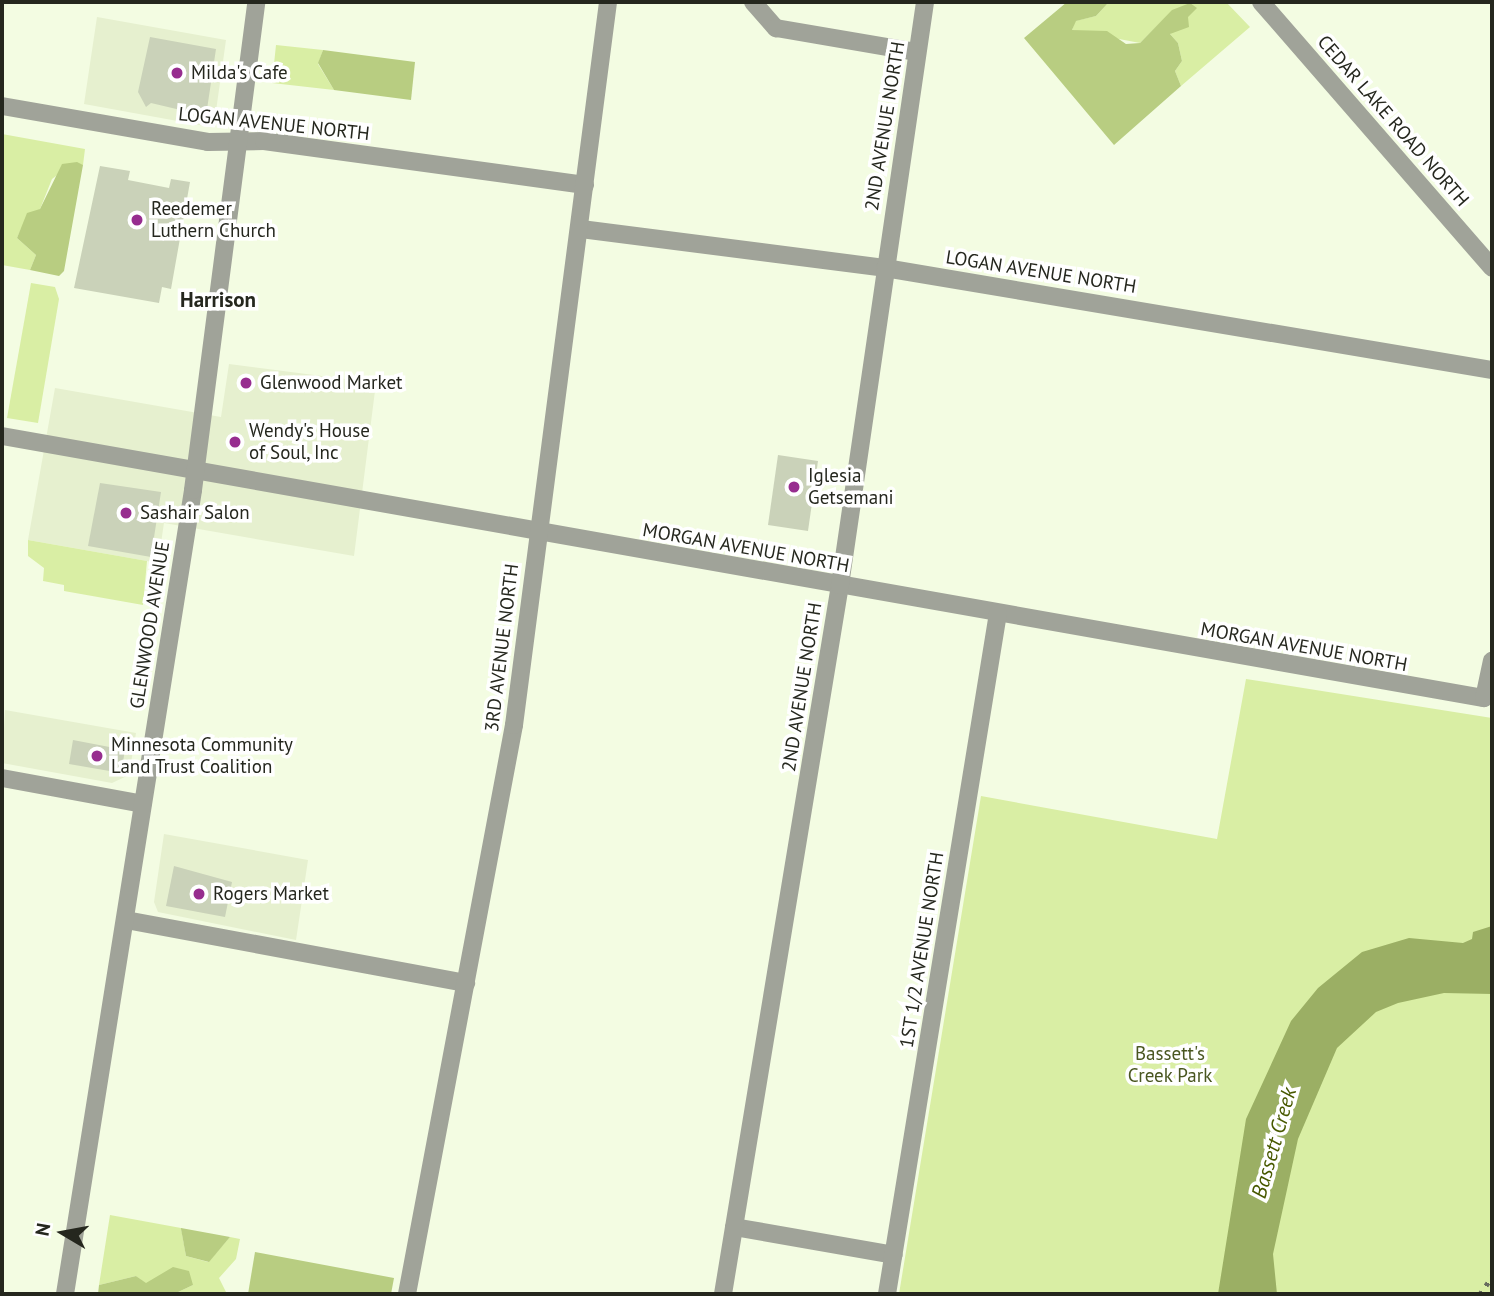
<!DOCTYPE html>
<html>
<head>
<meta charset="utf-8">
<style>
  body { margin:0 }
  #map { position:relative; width:1494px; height:1296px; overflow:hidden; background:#f3fce2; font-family:"PT Sans",sans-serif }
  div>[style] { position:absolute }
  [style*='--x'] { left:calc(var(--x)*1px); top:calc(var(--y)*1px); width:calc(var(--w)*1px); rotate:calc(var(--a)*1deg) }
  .built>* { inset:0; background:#e6f0cf }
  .green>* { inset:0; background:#d9eea4 }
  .forest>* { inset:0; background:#b8cd81 }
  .water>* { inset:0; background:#9baf64 }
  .building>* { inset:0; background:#cad2b9 }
  .minor>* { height:18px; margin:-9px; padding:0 9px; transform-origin:9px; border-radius:9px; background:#a0a399 }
  .rail>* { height:5px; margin-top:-2.5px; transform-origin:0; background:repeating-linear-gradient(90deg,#686c5e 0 3.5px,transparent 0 10.5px) }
  .dots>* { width:19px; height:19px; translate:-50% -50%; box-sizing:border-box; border:4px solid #fff; border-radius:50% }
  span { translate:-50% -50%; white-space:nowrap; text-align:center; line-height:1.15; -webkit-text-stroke:7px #fff; paint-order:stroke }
  .poi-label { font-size:19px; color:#25271e }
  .left { translate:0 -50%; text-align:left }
  .street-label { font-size:19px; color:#25271e }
  .park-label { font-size:19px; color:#495620 }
  .neighbourhood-label { font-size:21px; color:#25271e; font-weight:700 }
  .water-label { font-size:21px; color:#485900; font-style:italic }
  .frame { position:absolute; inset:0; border:4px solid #25271e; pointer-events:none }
  .north { position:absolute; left:28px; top:1198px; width:70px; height:70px; -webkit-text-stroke:5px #fff; paint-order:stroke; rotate:280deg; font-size:19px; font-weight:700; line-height:28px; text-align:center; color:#25271e }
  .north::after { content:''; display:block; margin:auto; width:24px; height:32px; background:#25271e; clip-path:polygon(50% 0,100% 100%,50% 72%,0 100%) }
</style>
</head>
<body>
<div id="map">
  <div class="built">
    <i style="clip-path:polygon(97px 17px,226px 40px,215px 118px,205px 126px,84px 104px)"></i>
    <i style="clip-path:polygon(229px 364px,376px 383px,354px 556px,164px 523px,158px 563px,28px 540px,55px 388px,221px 417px)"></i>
    <i style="clip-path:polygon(5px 710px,136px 733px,129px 775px,112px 783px,2px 763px)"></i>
    <i style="clip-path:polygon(164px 834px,308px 860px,296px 940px,158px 912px,154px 902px)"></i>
  </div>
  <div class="green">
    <i style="clip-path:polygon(1109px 2px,1226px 2px,1250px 27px,1181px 86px,1175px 71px,1182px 61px,1178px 43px,1170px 34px,1175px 29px,1165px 18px,1140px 43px,1072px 30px,1075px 21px,1096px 16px)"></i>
    <i style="clip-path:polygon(276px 45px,323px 50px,318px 64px,334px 90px,272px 83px)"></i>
    <i style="clip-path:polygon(2px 134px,85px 149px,83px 165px,72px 164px,52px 179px,40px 209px,21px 229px,17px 238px,36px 255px,30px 270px,2px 265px)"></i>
    <i style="clip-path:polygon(31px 283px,55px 287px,59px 299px,38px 423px,7px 418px)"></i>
    <i style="clip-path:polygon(28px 540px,147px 561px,143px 605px,64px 591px,64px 585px,43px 581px,44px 568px,28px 556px)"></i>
    <i style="clip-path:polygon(1246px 679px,1492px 718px,1492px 1294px,899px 1294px,981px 796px,1217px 839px)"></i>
    <i style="clip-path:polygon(110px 1215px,181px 1228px,186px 1256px,208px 1262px,230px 1237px,240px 1239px,236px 1259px,219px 1278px,227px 1294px,174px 1294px,193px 1285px,145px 1283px,136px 1276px,99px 1285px)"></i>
  </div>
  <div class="forest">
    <i style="clip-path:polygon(1067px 2px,1109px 2px,1096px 16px,1076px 21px,1072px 30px,1107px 31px,1126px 44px,1140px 43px,1172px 10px,1190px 3px,1197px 8px,1188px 17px,1189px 27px,1170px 34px,1178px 43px,1182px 61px,1175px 71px,1181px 86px,1114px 145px,1024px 38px)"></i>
    <i style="clip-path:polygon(323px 50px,415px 62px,411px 100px,334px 90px,318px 63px)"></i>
    <i style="clip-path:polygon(77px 162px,83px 165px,64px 271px,59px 276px,30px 270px,36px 255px,17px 238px,27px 213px,40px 209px,62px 164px)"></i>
    <i style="clip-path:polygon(181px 1229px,181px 1228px,230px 1237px,209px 1262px,186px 1256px)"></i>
    <i style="clip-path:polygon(255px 1252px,394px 1278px,391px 1294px,248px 1294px)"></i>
    <i style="clip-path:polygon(173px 1267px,189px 1271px,193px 1285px,174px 1294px,98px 1294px,99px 1285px,136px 1276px,146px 1283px)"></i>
  </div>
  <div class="water">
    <i style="clip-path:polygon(1492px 926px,1492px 994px,1444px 993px,1398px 1003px,1376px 1012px,1337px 1048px,1298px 1139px,1273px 1254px,1277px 1294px,1218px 1294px,1246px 1119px,1291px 1021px,1318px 988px,1362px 952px,1409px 938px,1463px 943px,1472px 939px,1473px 932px)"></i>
  </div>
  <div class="building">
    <i style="clip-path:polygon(150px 37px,216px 49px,206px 116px,151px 103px,146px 107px,138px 92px)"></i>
    <i style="clip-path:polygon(100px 166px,130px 171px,128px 180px,169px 188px,171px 179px,190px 182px,171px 289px,162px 287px,159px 303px,74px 288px)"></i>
    <i style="clip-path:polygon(778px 455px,818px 461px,808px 531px,768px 525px)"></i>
    <i style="clip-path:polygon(100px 483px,161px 492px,151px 557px,88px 546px)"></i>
    <i style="clip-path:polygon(73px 740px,125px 750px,121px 773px,69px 764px)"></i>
    <i style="clip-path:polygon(174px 866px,232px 882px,225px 917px,166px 906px)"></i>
  </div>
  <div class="minor">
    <i style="--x:753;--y:2;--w:35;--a:49"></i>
    <i style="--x:776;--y:28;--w:143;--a:9.7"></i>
    <i style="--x:1261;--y:2;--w:352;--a:49"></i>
    <i style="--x:2;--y:106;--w:209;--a:9.9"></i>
    <i style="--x:208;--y:142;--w:56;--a:-1"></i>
    <i style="--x:264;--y:141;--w:324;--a:7.8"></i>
    <i style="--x:581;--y:229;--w:306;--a:7.3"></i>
    <i style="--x:885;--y:268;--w:616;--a:9.54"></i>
    <i style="--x:2;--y:436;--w:1505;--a:10.03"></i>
    <i style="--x:1484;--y:698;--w:38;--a:-78"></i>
    <i style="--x:2;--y:778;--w:143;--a:10.4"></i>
    <i style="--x:126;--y:920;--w:346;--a:10.5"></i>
    <i style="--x:734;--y:1227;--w:162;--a:9.9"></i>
    <i style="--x:65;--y:1294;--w:814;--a:-80.95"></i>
    <i style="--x:193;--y:490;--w:492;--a:-82.6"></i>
    <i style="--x:407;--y:1294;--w:579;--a:-79.35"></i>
    <i style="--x:514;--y:725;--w:729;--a:-82.59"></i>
    <i style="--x:723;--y:1294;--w:719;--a:-80.63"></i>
    <i style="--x:840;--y:585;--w:589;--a:-81.7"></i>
    <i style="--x:887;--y:1294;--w:690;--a:-80.74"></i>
  </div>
  <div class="rail">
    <i style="--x:1480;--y:1294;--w:21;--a:-55"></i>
  </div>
  <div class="dots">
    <i style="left:177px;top:73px;background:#972d8f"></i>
    <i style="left:137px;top:220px;background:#972d8f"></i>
    <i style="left:246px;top:383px;background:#972d8f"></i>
    <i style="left:235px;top:442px;background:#972d8f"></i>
    <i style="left:794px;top:487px;background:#972d8f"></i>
    <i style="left:126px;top:513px;background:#972d8f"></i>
    <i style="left:97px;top:756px;background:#972d8f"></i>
    <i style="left:199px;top:894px;background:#972d8f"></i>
  </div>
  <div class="poi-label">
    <span class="left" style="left:191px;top:73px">Milda's Cafe</span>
    <span class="left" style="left:151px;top:220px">Reedemer<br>Luthern Church</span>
    <span class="left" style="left:260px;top:383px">Glenwood Market</span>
    <span class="left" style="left:249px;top:442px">Wendy's House<br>of Soul, Inc</span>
    <span class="left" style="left:808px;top:487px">Iglesia<br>Getsemani</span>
    <span class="left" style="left:140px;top:513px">Sashair Salon</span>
    <span class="left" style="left:111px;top:756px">Minnesota Community<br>Land Trust Coalition</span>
    <span class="left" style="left:213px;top:894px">Rogers Market</span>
  </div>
  <div class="street-label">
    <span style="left:1393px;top:121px;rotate:49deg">CEDAR LAKE ROAD NORTH</span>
    <span style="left:274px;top:124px;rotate:6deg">LOGAN AVENUE NORTH</span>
    <span style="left:885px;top:126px;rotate:-81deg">2ND AVENUE NORTH</span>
    <span style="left:1041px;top:272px;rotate:9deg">LOGAN AVENUE NORTH</span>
    <span style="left:746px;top:548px;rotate:10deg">MORGAN AVENUE NORTH</span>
    <span style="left:150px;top:625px;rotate:-81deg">GLENWOOD AVENUE</span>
    <span style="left:1304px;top:647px;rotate:10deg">MORGAN AVENUE NORTH</span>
    <span style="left:502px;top:648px;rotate:-83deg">3RD AVENUE NORTH</span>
    <span style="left:802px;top:687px;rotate:-81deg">2ND AVENUE NORTH</span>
    <span style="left:922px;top:950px;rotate:-81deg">1ST 1/2 AVENUE NORTH</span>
  </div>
  <div class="park-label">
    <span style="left:1170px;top:1065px">Bassett's<br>Creek Park</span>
  </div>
  <div class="neighbourhood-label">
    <span style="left:218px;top:300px">Harrison</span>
  </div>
  <div class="water-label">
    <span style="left:1274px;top:1143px;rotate:-74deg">Bassett Creek</span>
  </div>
  <div class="frame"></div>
  <div class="north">N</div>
</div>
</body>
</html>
